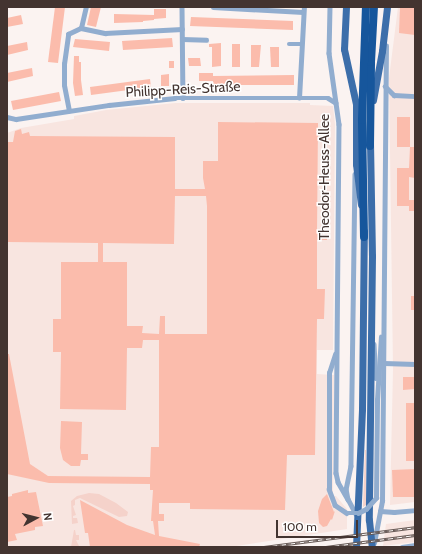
<!DOCTYPE html>
<html>
<head>
<meta charset="utf-8">
<style>
  body { margin:0 }
  #map { position:relative; width:422px; height:554px; overflow:hidden; background:#fbf3f1; font-family:Cabin,sans-serif }
  div>[style] { position:absolute }
  [style*='--x'] { left:calc(var(--x)*1px); top:calc(var(--y)*1px); width:calc(var(--w)*1px); rotate:calc(var(--a)*1deg) }
  .built>* { inset:0; background:#f8e5e0 }
  .green>* { inset:0; background:#f5d2ca }
  .building>* { inset:0; background:#fbbcac }
  .minor>* { height:4.5px; margin:-2.25px; padding:0 2.25px; transform-origin:2.25px; border-radius:2.25px; background:#91adcf }
  .primary>* { height:7px; margin:-3.5px; padding:0 3.5px; transform-origin:3.5px; border-radius:3.5px; background:#3c6eaa }
  .motorway>* { height:8px; margin:-4px; padding:0 4px; transform-origin:4px; border-radius:4px; background:#16569c }
  .rail>* { height:3px; margin-top:-1.5px; transform-origin:0; background:repeating-linear-gradient(90deg,#fff 0 4.5px,#675a56 0 9px); box-sizing:border-box; border-block:1px solid #675a56 }
  .minor-bridge>* { height:4.5px; margin:-2.25px; padding:0 2.25px; transform-origin:2.25px; border-radius:2.25px; background:#91adcf }
  span { translate:-50% -50%; white-space:nowrap; text-align:center; line-height:1.15; -webkit-text-stroke:3px #fff; paint-order:stroke }
  .street-label { font-size:14px; color:#433430 }
  .frame { position:absolute; inset:0; border:8px solid #433430; pointer-events:none }
  .north { position:absolute; left:16px; top:498px; width:40px; height:40px; -webkit-text-stroke:3px #fff; paint-order:stroke; rotate:83deg; font-size:11px; font-weight:700; line-height:16px; text-align:center; color:#433430 }
  .north::after { content:''; display:block; margin:auto; width:14px; height:18px; background:#433430; clip-path:polygon(50% 0,100% 100%,50% 72%,0 100%) }
  .scale { position:absolute; left:276px; top:520px; width:82px; height:18px; box-sizing:border-box; border:2px solid #433430; border-top:0; padding-left:5px; font-size:12px; line-height:14px; white-space:nowrap; color:#433430; -webkit-text-stroke:3px #fff; paint-order:stroke }
</style>
</head>
<body>
<div id="map">
  <div class="built">
    <i style="clip-path:polygon(398px 7px,415px 7px,415px 502px,390px 505px,393px 369px,389px 78px)"></i>
    <i style="clip-path:polygon(175px 103px,310px 103px,310px 105px,333px 106px,335px 124px,333px 350px,317px 350px,317px 374px,334px 375px,333px 496px,336px 496px,347px 509px,347px 529px,230px 547px,7px 547px,7px 133px,21px 128px,74px 119px,74px 116px,106px 110px)"></i>
    <i style="clip-path:polygon(415px 520px,415px 542px,383px 546px,386px 524px)"></i>
  </div>
  <div class="green">
    <i style="clip-path:polygon(366px 450px,366px 505px,363px 507px,365px 450px)"></i>
    <i style="clip-path:polygon(89px 493px,99px 494px,116px 503px,128px 512px,127px 516px,119px 517px,80px 498px,75px 500px,75px 505px,73px 506px,76px 515px,73px 516px,73px 518px,77px 518px,78px 523px,72px 524px,71px 501px,77px 496px)"></i>
    <i style="clip-path:polygon(74px 530px,75px 530px,76px 535px,79px 535px,79px 540px,76px 540px,79px 546px,71px 547px)"></i>
  </div>
  <div class="building">
    <i style="clip-path:polygon(55px 7px,65px 7px,58px 63px,48px 62px)"></i>
    <i style="clip-path:polygon(91px 7px,101px 7px,96px 27px,87px 25px)"></i>
    <i style="clip-path:polygon(400px 7px,415px 7px,415px 35px,399px 33px)"></i>
    <i style="clip-path:polygon(154px 9px,166px 9px,166px 18px,154px 19px,154px 20px,143px 21px,143px 22px,114px 23px,114px 14px,154px 15px)"></i>
    <i style="clip-path:polygon(21px 15px,23px 24px,7px 27px,7px 18px)"></i>
    <i style="clip-path:polygon(191px 17px,293px 21px,293px 30px,190px 26px)"></i>
    <i style="clip-path:polygon(172px 38px,173px 47px,123px 50px,122px 41px)"></i>
    <i style="clip-path:polygon(75px 39px,110px 42px,109px 51px,73px 47px)"></i>
    <i style="clip-path:polygon(27px 42px,28px 50px,7px 55px,7px 46px)"></i>
    <i style="clip-path:polygon(221px 43px,221px 66px,212px 67px,212px 47px,209px 47px,209px 44px)"></i>
    <i style="clip-path:polygon(232px 44px,240px 44px,240px 67px,232px 67px)"></i>
    <i style="clip-path:polygon(251px 45px,261px 45px,259px 67px,251px 67px)"></i>
    <i style="clip-path:polygon(270px 47px,279px 47px,279px 67px,271px 67px)"></i>
    <i style="clip-path:polygon(74px 56px,79px 56px,79px 62px,81px 62px,81px 80px,83px 95px,75px 96px,73px 83px)"></i>
    <i style="clip-path:polygon(188px 58px,200px 58px,201px 66px,189px 66px)"></i>
    <i style="clip-path:polygon(169px 61px,174px 61px,174px 68px,169px 68px)"></i>
    <i style="clip-path:polygon(32px 68px,33px 76px,7px 82px,7px 73px)"></i>
    <i style="clip-path:polygon(199px 73px,213px 73px,213px 76px,294px 75px,294px 85px,213px 85px,213px 81px,199px 81px)"></i>
    <i style="clip-path:polygon(169px 74px,169px 86px,161px 86px,161px 75px)"></i>
    <i style="clip-path:polygon(150px 79px,151px 87px,91px 95px,90px 87px)"></i>
    <i style="clip-path:polygon(59px 92px,61px 101px,13px 110px,11px 101px)"></i>
    <i style="clip-path:polygon(397px 117px,410px 117px,410px 147px,397px 147px)"></i>
    <i style="clip-path:polygon(evenodd,218px 122px,318px 123px,317px 234px,327px 234px,327px 240px,317px 240px,317px 289px,325px 289px,324px 319px,317px 319px,315px 455px,287px 455px,285px 510px,190px 509px,190px 503px,159px 503px,159px 514px,164px 514px,164px 521px,158px 521px,159px 536px,200px 544px,199px 547px,90px 547px,88px 533px,85px 533px,80px 500px,127px 525px,155px 535px,153px 521px,151px 521px,153px 490px,150px 490px,150px 484px,49px 483px,7px 474px,7px 354px,9px 354px,30px 464px,48px 476px,150px 477px,151px 447px,159px 447px,159px 340px,143px 340px,142px 348px,127px 348px,126px 410px,60px 409px,61px 352px,53px 352px,53px 319px,61px 319px,61px 262px,98px 262px,98px 243px,7px 242px,7px 142px,13px 142px,15px 131px,21px 129px,22px 134px,29px 132px,30px 136px,175px 137px,175px 189px,205px 189px,203px 178px,203px 161px,218px 161px,218px 122px,175px 196px,206px 196px,207px 206px,207px 334px,165px 334px,165px 316px,160px 316px,159px 334px,142px 333px,143px 326px,127px 326px,127px 262px,103px 262px,103px 243px,174px 244px,175px 196px)"></i>
    <i style="clip-path:polygon(410px 147px,415px 147px,415px 178px,409px 177px,409px 200px,415px 200px,415px 211px,409px 211px,409px 206px,397px 206px,397px 168px,409px 168px)"></i>
    <i style="clip-path:polygon(411px 296px,415px 296px,415px 310px,411px 310px)"></i>
    <i style="clip-path:polygon(403px 377px,415px 377px,415px 389px,403px 390px)"></i>
    <i style="clip-path:polygon(406px 403px,415px 403px,415px 461px,406px 461px)"></i>
    <i style="clip-path:polygon(61px 421px,82px 422px,81px 454px,88px 454px,88px 460px,81px 460px,80px 466px,71px 466px,63px 460px,60px 448px)"></i>
    <i style="clip-path:polygon(415px 469px,415px 497px,393px 497px,392px 470px)"></i>
    <i style="clip-path:polygon(28px 490px,28px 493px,36px 492px,43px 526px,35px 527px,35px 530px,15px 534px,17px 540px,7px 542px,7px 497px,12px 496px,12px 494px)"></i>
    <i style="clip-path:polygon(327px 494px,334px 512px,335px 511px,332px 520px,331px 519px,327px 526px,323px 527px,319px 523px,318px 511px,322px 499px)"></i>
  </div>
  <div class="minor">
    <i style="--x:182;--y:7;--w:91;--a:89.4"></i>
    <i style="--x:213;--y:7;--w:90;--a:3.2"></i>
    <i style="--x:330;--y:7;--w:46;--a:91.2"></i>
    <i style="--x:329;--y:53;--w:72;--a:82"></i>
    <i style="--x:339;--y:124;--w:349;--a:90.5"></i>
    <i style="--x:336;--y:473;--w:9;--a:77"></i>
    <i style="--x:338;--y:482;--w:20;--a:60"></i>
    <i style="--x:81;--y:28;--w:25;--a:12"></i>
    <i style="--x:105;--y:33;--w:77;--a:-3"></i>
    <i style="--x:81;--y:28;--w:22;--a:-77"></i>
    <i style="--x:182;--y:39;--w:24;--a:2"></i>
    <i style="--x:289;--y:44;--w:12;--a:0"></i>
    <i style="--x:385;--y:86;--w:13;--a:45"></i>
    <i style="--x:394;--y:95;--w:21;--a:3"></i>
    <i style="--x:299;--y:98;--w:91;--a:-86.9"></i>
    <i style="--x:69;--y:111;--w:26;--a:-101"></i>
    <i style="--x:64;--y:85;--w:21;--a:-90"></i>
    <i style="--x:64;--y:64;--w:30;--a:-82"></i>
    <i style="--x:68;--y:34;--w:14;--a:-25"></i>
    <i style="--x:7;--y:117;--w:9;--a:13"></i>
    <i style="--x:16;--y:119;--w:94;--a:-8.6"></i>
    <i style="--x:109;--y:105;--w:66;--a:-6.1"></i>
    <i style="--x:175;--y:98;--w:153;--a:0"></i>
    <i style="--x:328;--y:98;--w:9;--a:32"></i>
    <i style="--x:355;--y:174;--w:292;--a:90.8"></i>
    <i style="--x:351;--y:466;--w:24;--a:102"></i>
    <i style="--x:346;--y:489;--w:10;--a:79"></i>
    <i style="--x:348;--y:499;--w:17;--a:62"></i>
    <i style="--x:374;--y:344;--w:34;--a:87"></i>
    <i style="--x:384;--y:363;--w:31;--a:2"></i>
    <i style="--x:329;--y:489;--w:116;--a:-90"></i>
    <i style="--x:329;--y:373;--w:20;--a:-72"></i>
    <i style="--x:376;--y:498;--w:98;--a:-89.4"></i>
    <i style="--x:377;--y:400;--w:63;--a:-86.4"></i>
    <i style="--x:380;--y:511;--w:14;--a:4"></i>
    <i style="--x:394;--y:512;--w:21;--a:-5"></i>
    <i style="--x:374;--y:543;--w:43;--a:-79.2"></i>
    <i style="--x:382;--y:501;--w:455;--a:-89.5"></i>
    <i style="--x:402;--y:547;--w:13;--a:-9"></i>
  </div>
  <div class="primary">
    <i style="--x:346;--y:7;--w:42;--a:92.7"></i>
    <i style="--x:344;--y:49;--w:56;--a:77.7"></i>
    <i style="--x:356;--y:104;--w:60;--a:90"></i>
    <i style="--x:356;--y:164;--w:41;--a:83"></i>
    <i style="--x:373;--y:100;--w:50;--a:-79.6"></i>
    <i style="--x:382;--y:51;--w:44;--a:-83.5"></i>
    <i style="--x:370;--y:142;--w:114;--a:89"></i>
    <i style="--x:372;--y:256;--w:264;--a:90.7"></i>
    <i style="--x:369;--y:520;--w:27;--a:84"></i>
    <i style="--x:356;--y:547;--w:138;--a:-87.5"></i>
    <i style="--x:362;--y:409;--w:178;--a:-89.4"></i>
  </div>
  <div class="motorway">
    <i style="--x:370;--y:146;--w:84;--a:-89.3"></i>
    <i style="--x:371;--y:62;--w:55;--a:-86.9"></i>
    <i style="--x:364;--y:237;--w:117;--a:-91"></i>
    <i style="--x:362;--y:120;--w:113;--a:-88"></i>
  </div>
  <div class="rail">
    <i style="--x:264;--y:547;--w:152;--a:-7.5"></i>
    <i style="--x:326;--y:547;--w:90;--a:-7.7"></i>
  </div>
  <div class="minor-bridge">
    <i style="--x:329;--y:489;--w:17;--a:69"></i>
    <i style="--x:335;--y:505;--w:14;--a:34"></i>
    <i style="--x:347;--y:513;--w:11;--a:0"></i>
    <i style="--x:358;--y:513;--w:9;--a:-27"></i>
    <i style="--x:366;--y:509;--w:15;--a:-48"></i>
  </div>
  <div class="street-label">
    <span style="left:183px;top:89px;rotate:-3deg">Philipp-Reis-Straße</span>
    <span style="left:324px;top:177px;rotate:-90deg">Theodor-Heuss-Allee</span>
  </div>
  <div class="frame"></div>
  <div class="north">N</div>
  <div class="scale">100 m</div>
</div>
</body>
</html>
